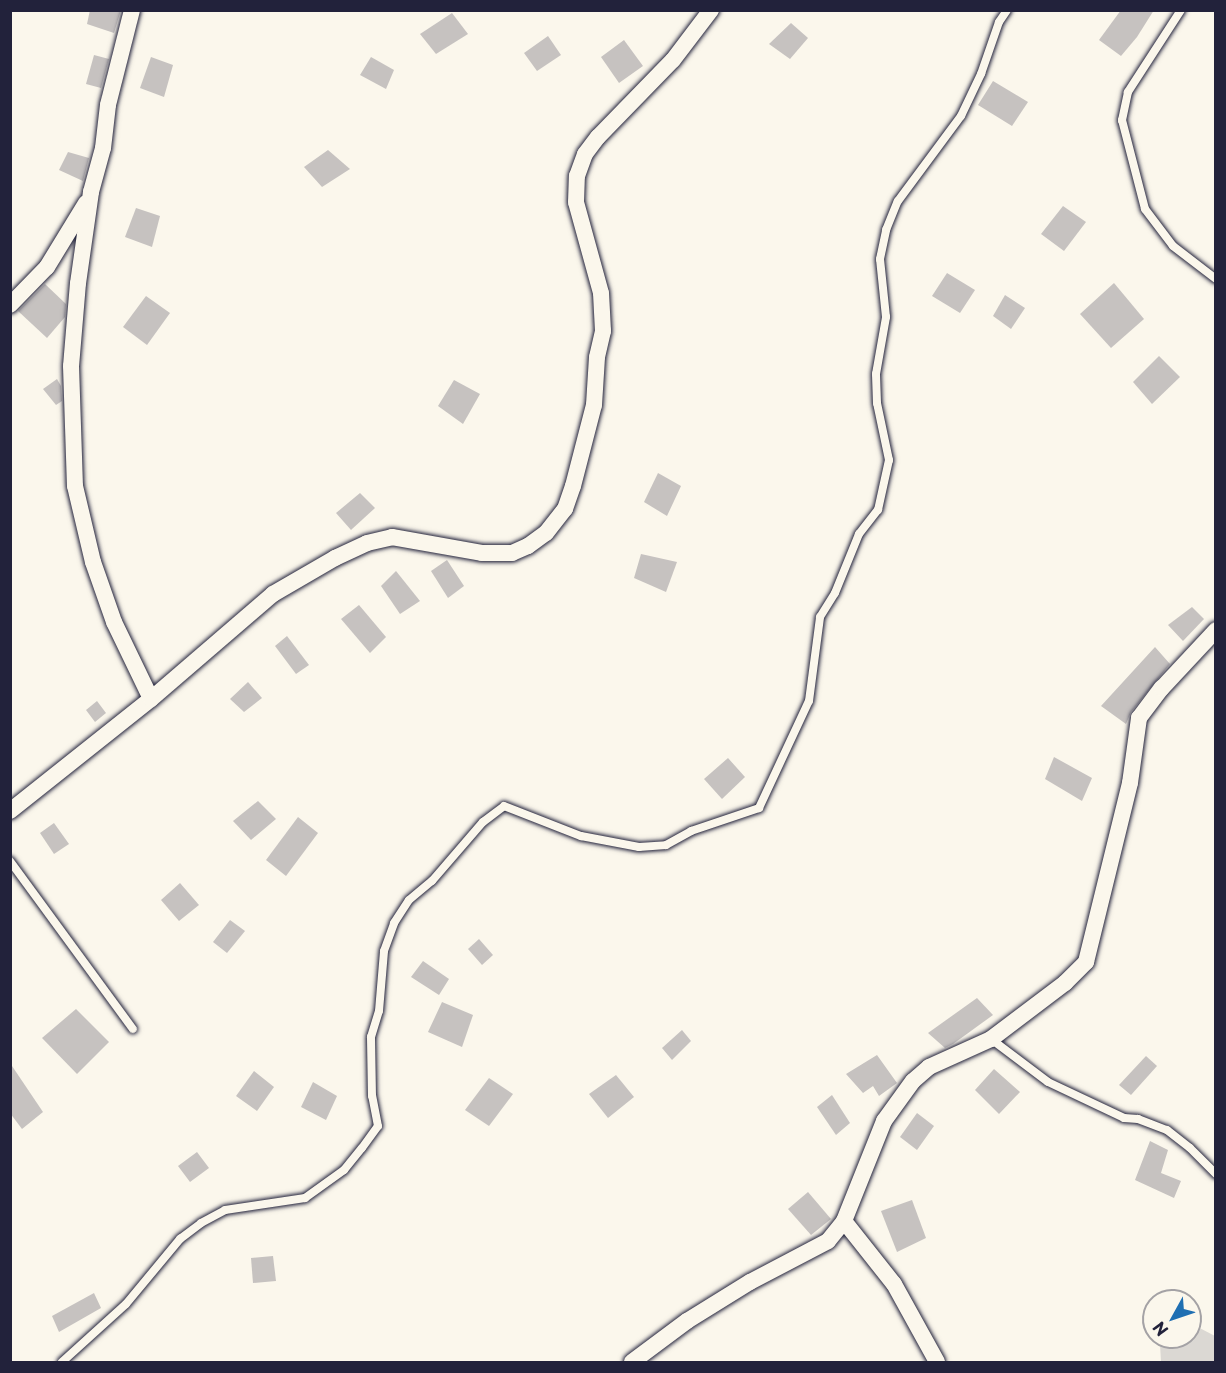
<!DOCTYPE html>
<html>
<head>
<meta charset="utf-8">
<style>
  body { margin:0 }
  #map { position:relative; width:1226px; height:1373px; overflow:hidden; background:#fbf7ec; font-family:"Playpen Sans",sans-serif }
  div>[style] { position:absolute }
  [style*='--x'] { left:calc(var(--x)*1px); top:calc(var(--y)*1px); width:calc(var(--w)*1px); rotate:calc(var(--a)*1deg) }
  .green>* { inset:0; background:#dbd8d3 }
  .building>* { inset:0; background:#c6c2c0 }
  .roads { filter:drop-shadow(0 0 2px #22223b) drop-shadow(0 0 2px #22223b) }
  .lane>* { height:8px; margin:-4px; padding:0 4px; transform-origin:4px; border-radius:4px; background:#fbf7ec }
  .street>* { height:16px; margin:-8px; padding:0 8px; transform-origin:8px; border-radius:8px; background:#fbf7ec }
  span { translate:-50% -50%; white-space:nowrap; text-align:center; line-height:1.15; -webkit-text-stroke:5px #fbf7ec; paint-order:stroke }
  .frame { position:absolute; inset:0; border:12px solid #22223b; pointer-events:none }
  .north { position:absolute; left:1142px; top:1289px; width:60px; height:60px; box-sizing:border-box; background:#fbf7ec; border:2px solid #a4a2a5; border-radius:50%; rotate:230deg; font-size:16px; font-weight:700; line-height:24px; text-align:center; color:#22223b }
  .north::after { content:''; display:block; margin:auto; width:21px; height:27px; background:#1f6fb2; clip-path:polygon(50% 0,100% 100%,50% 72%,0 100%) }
</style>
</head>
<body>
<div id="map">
  <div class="green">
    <i style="clip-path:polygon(1190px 1323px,1215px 1336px,1215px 1362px,1161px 1362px,1160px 1344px,1164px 1337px,1190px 1337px)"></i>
  </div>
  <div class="building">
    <i style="clip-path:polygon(90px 10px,121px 10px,114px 33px,87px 24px)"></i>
    <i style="clip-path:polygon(1121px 10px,1154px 10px,1137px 37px,1121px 56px,1099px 40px)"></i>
    <i style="clip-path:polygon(452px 13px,468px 34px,436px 54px,420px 34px)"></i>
    <i style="clip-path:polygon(791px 23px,808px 38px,790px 59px,769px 44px)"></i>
    <i style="clip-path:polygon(548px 36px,561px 55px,537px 71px,524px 53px)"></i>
    <i style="clip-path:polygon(624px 40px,643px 66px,619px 83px,601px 57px)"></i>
    <i style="clip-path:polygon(94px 55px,109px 59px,101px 88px,86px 84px)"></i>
    <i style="clip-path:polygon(151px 57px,173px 65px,164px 97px,140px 88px)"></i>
    <i style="clip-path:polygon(371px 57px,394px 70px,386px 89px,360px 75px)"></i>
    <i style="clip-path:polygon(993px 81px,1028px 102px,1012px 126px,978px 105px)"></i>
    <i style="clip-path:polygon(328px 150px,350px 169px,322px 187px,304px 167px)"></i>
    <i style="clip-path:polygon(68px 152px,89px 158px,83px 181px,59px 170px)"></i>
    <i style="clip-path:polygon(1063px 206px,1086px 222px,1064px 251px,1041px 234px)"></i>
    <i style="clip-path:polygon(136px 208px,160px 216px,152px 247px,125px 237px)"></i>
    <i style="clip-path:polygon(947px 273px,975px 290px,960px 313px,932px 296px)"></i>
    <i style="clip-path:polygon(1114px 283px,1144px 319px,1111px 348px,1080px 314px)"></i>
    <i style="clip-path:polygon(45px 284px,66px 304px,65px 317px,47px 338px,18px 311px)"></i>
    <i style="clip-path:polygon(1005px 295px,1025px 308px,1011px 329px,993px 316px)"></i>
    <i style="clip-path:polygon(146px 296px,170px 313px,147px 345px,123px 327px)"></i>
    <i style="clip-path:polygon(1159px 356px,1180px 377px,1152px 404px,1133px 382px)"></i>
    <i style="clip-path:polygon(57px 379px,61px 386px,62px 401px,56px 405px,43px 389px)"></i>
    <i style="clip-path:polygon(454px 380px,480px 394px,463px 424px,438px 406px)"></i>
    <i style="clip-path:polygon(658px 473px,681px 486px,667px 516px,644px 502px)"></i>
    <i style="clip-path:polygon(360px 493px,375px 508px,351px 530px,336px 513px)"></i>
    <i style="clip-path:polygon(641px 554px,677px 562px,666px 592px,634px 578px)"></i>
    <i style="clip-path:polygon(447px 560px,464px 586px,448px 598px,431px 571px)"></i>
    <i style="clip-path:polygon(396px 571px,420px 601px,400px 614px,381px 586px)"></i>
    <i style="clip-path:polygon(359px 605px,386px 637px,370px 653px,341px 619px)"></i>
    <i style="clip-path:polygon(1192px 607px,1204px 619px,1183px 641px,1168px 625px)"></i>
    <i style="clip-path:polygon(287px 636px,309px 665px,296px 674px,275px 646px)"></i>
    <i style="clip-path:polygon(1155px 647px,1170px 664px,1131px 712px,1126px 724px,1101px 706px)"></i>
    <i style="clip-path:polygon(248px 682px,262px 698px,244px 712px,230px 699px)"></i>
    <i style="clip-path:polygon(97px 701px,106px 713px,95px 722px,86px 710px)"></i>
    <i style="clip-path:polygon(1054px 757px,1092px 778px,1082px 801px,1045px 779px)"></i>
    <i style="clip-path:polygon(728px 758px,745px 777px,722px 799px,704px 779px)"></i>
    <i style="clip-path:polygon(258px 801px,276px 819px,251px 840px,233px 821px)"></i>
    <i style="clip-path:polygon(298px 817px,318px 833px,286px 876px,266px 860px)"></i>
    <i style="clip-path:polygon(54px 823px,69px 844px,54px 854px,40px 833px)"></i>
    <i style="clip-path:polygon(180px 883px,199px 905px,179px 921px,161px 900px)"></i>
    <i style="clip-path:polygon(230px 920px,245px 931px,227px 953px,213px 942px)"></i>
    <i style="clip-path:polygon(479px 939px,493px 955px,482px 965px,468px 949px)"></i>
    <i style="clip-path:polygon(423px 961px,449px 979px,439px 995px,411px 977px)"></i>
    <i style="clip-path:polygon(977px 998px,993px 1015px,953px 1044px,945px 1048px,928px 1033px)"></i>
    <i style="clip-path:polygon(442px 1002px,473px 1015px,462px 1047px,428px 1032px)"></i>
    <i style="clip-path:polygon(76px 1009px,109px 1042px,77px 1074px,42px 1038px)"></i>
    <i style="clip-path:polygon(682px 1030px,691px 1041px,672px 1060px,662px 1048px)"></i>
    <i style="clip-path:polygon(877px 1055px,897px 1083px,879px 1096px,873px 1086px,863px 1093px,846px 1074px)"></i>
    <i style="clip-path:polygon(1146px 1056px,1157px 1066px,1131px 1095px,1119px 1085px)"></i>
    <i style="clip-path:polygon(10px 1063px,43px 1112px,22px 1129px,10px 1113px)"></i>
    <i style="clip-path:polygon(994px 1069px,1020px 1092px,999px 1114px,975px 1090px)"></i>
    <i style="clip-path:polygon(254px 1071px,274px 1087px,257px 1111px,236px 1096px)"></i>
    <i style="clip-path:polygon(616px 1075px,634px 1097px,608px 1118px,589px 1094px)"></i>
    <i style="clip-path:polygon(489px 1078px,513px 1094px,489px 1126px,465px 1110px)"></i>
    <i style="clip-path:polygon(313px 1082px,337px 1096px,326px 1120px,301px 1107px)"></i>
    <i style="clip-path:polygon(832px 1095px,850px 1123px,836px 1135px,817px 1107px)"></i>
    <i style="clip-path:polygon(917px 1113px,934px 1126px,917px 1150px,900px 1137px)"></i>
    <i style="clip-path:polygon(1150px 1141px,1168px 1150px,1161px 1173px,1181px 1181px,1174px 1198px,1135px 1180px)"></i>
    <i style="clip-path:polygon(197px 1152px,209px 1168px,190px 1182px,178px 1166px)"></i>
    <i style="clip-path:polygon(808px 1192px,831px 1219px,811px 1235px,788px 1209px)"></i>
    <i style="clip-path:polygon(912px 1200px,926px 1238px,897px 1252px,881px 1211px)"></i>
    <i style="clip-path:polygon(273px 1256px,276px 1281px,253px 1283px,251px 1258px)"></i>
    <i style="clip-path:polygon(94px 1293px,101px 1308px,59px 1332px,52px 1316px)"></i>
  </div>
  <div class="roads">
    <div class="lane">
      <i style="--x:1181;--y:10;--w:98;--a:122.9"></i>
      <i style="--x:1128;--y:92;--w:29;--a:102"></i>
      <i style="--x:1122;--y:120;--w:92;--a:75.5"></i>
      <i style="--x:1145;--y:209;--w:46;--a:52.9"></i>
      <i style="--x:1173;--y:246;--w:54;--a:37.5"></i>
      <i style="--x:10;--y:861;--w:208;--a:53.8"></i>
      <i style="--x:991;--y:1039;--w:71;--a:37"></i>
      <i style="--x:1048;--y:1082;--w:84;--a:25.3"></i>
      <i style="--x:1124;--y:1118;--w:14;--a:4"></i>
      <i style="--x:1138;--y:1119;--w:31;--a:21"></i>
      <i style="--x:1167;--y:1130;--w:29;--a:38"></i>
      <i style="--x:1190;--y:1148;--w:37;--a:45"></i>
      <i style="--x:62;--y:1362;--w:86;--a:-42.2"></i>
      <i style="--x:126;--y:1304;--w:85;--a:-50.3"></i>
      <i style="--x:180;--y:1239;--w:26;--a:-37"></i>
      <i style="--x:201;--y:1223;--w:27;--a:-28"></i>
      <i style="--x:225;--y:1210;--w:81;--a:-8.5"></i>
      <i style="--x:305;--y:1198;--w:48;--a:-35.7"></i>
      <i style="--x:344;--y:1170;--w:28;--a:-51"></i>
      <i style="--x:362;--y:1148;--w:27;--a:-54"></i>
      <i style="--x:378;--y:1126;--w:31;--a:-101"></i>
      <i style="--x:372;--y:1096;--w:59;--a:-91"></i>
      <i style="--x:371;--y:1037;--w:27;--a:-73"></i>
      <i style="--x:379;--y:1011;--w:60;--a:-85.2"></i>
      <i style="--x:384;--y:951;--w:30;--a:-70"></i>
      <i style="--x:394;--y:923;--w:27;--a:-57"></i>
      <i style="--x:409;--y:900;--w:30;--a:-40"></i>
      <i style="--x:432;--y:881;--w:78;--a:-49.2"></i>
      <i style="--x:483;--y:822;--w:26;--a:-37"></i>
      <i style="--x:504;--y:806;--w:83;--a:21.3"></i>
      <i style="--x:581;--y:836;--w:59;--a:10.7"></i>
      <i style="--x:639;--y:847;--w:27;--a:-4"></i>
      <i style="--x:666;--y:845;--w:29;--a:-29"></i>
      <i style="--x:691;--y:831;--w:72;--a:-18.7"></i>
      <i style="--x:759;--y:808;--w:118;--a:-65"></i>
      <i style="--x:809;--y:701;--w:85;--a:-82.5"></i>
      <i style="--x:820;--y:617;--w:28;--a:-58"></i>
      <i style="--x:835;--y:593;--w:64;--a:-67.9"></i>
      <i style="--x:859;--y:534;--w:31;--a:-52"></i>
      <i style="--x:878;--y:510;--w:51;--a:-77.6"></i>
      <i style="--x:889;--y:460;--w:58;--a:-101.9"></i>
      <i style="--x:877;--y:403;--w:29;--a:-92"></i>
      <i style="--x:876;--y:374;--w:58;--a:-80"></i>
      <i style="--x:886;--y:317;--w:58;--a:-95.9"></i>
      <i style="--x:880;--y:259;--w:30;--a:-78"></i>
      <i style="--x:886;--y:230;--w:31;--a:-68"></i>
      <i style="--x:898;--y:201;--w:106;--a:-53.5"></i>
      <i style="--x:961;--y:116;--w:47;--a:-64.5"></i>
      <i style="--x:981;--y:74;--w:55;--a:-70.9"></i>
      <i style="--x:999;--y:22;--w:14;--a:-56"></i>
    </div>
    <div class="street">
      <i style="--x:132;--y:10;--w:98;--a:104.2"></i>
      <i style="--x:108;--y:105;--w:43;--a:96.6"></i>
      <i style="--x:103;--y:148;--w:46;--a:105.3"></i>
      <i style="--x:91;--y:192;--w:92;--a:98.1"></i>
      <i style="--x:78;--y:283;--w:83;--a:94.8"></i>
      <i style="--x:71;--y:366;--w:120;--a:88.1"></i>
      <i style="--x:75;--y:486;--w:78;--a:76.7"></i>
      <i style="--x:93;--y:562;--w:64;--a:70.7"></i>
      <i style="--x:114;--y:622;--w:85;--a:64.3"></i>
      <i style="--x:10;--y:305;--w:53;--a:-45.8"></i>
      <i style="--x:47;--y:267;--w:75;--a:-58.6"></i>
      <i style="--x:10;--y:811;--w:180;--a:-38.5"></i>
      <i style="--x:151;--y:699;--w:161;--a:-40.7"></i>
      <i style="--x:273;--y:594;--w:72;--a:-30.1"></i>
      <i style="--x:335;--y:558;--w:35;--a:-25"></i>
      <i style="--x:367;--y:543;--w:26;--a:-13"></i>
      <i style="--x:392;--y:537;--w:91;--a:10.1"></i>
      <i style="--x:482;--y:553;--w:30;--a:0"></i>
      <i style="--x:512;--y:553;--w:17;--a:-24"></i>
      <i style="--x:528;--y:546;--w:22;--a:-36"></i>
      <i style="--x:546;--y:533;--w:31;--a:-52"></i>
      <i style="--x:565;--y:509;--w:24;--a:-71"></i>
      <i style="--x:573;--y:486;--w:84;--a:-75.5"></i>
      <i style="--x:594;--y:405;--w:48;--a:-86.4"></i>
      <i style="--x:597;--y:357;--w:27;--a:-77"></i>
      <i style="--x:603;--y:331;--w:38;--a:-93"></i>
      <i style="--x:601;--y:293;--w:94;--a:-105.4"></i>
      <i style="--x:576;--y:202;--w:26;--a:-88"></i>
      <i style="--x:577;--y:176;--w:23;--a:-70"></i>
      <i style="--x:585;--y:154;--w:21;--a:-53"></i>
      <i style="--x:598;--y:137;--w:107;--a:-45.8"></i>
      <i style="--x:673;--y:60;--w:63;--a:-52.8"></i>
      <i style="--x:844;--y:1221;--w:80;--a:51.6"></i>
      <i style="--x:894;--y:1284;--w:89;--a:61.1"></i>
      <i style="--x:632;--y:1362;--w:69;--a:-36.7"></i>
      <i style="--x:687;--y:1321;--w:74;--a:-31.8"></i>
      <i style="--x:750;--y:1282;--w:88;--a:-27.7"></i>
      <i style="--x:828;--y:1241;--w:26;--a:-51"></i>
      <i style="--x:844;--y:1221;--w:108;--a:-68.2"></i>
      <i style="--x:884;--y:1121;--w:49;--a:-54.1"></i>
      <i style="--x:913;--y:1081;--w:21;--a:-41"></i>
      <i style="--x:929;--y:1067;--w:68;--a:-24.3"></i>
      <i style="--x:991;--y:1039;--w:93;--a:-37.1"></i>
      <i style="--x:1065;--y:983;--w:30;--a:-45"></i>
      <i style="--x:1086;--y:962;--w:184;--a:-76.2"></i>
      <i style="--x:1130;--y:783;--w:66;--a:-82.1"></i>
      <i style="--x:1139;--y:718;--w:38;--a:-53"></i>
      <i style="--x:1162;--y:688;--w:79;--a:-47"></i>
    </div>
  </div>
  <div class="frame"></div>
  <div class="north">N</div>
</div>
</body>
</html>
